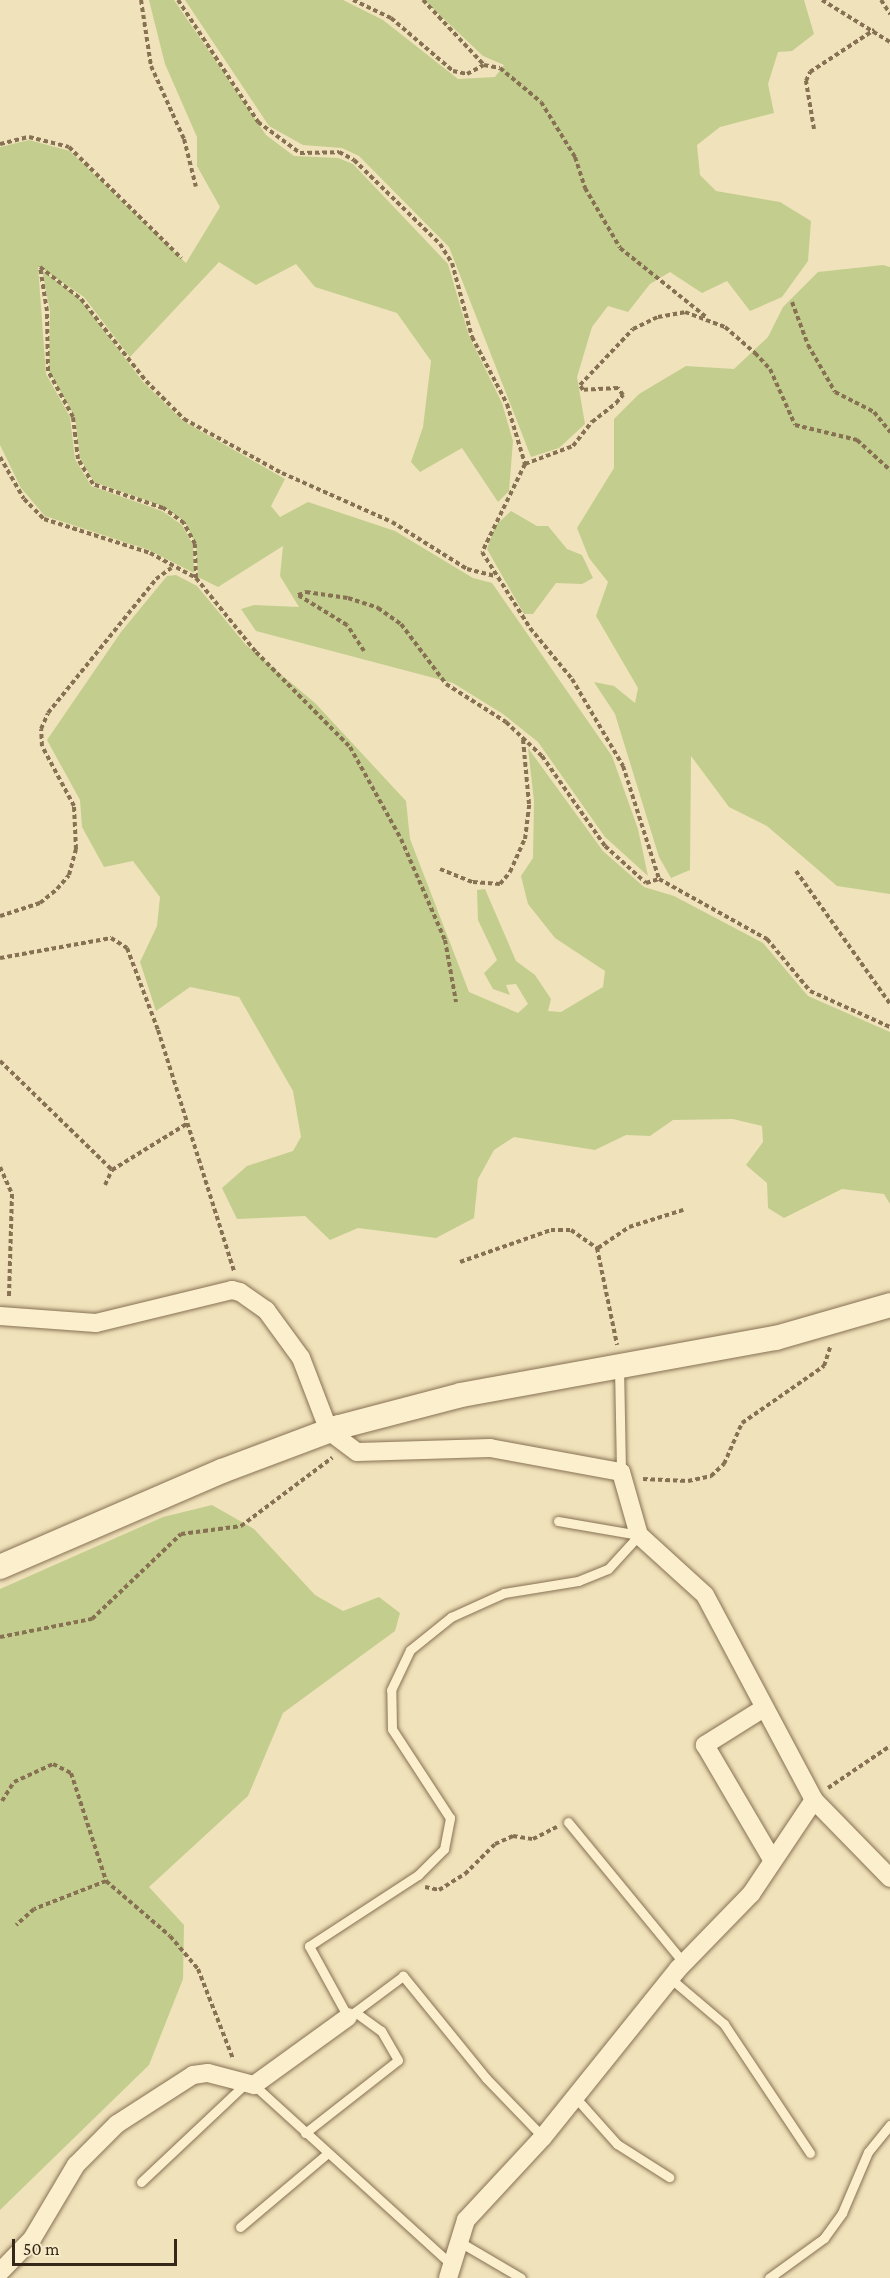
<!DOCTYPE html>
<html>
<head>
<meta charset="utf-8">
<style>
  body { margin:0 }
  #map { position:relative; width:890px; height:2278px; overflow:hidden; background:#f0e2ba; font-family:"Crimson Pro",serif }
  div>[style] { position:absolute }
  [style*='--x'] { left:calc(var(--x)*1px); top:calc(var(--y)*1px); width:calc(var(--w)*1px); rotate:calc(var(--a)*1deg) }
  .green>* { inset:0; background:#c3ce8e }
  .path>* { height:4px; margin-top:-2px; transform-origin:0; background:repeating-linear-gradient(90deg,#877153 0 4.5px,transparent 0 7.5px) }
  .roads { filter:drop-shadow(0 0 2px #877153) drop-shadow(0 0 2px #877153) }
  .lane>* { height:9px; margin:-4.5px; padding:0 4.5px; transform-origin:4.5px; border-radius:4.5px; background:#fbefcd }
  .street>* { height:18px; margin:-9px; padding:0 9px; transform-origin:9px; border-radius:9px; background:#fbefcd }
  .secondary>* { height:24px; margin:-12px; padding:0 12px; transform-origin:12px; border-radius:12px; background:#fbefcd }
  span { translate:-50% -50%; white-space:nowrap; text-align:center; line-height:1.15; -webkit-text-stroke:4.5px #f7ecc9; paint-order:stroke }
  .scale { position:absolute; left:12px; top:2239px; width:165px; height:27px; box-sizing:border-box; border:3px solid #352819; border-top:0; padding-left:8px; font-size:18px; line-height:21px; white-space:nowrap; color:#352819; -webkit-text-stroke:4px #f7ecc9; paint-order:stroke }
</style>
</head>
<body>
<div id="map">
  <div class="green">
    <i style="clip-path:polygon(149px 0,174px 0,266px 135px,294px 156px,338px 158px,353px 164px,448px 264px,469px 336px,502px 403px,513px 441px,509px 491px,498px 502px,462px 448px,420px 472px,411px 462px,423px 427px,431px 361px,397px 313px,315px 287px,296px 264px,256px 285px,219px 262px,130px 357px,84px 297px,38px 266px,46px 374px,70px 417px,75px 459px,91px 486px,162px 511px,182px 525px,193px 545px,194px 573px,149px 550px,45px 516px,21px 488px,0 445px,0 147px,29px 140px,70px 151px,186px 263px,220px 207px,197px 166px,197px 137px,165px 64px)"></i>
    <i style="clip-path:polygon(185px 0,343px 0,383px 20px,458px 79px,495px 77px,504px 65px,483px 56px,424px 0,804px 0,814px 34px,792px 51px,778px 52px,768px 84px,774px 113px,720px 127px,697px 145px,700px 175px,716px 191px,780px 202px,811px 221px,808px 261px,782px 297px,750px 311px,727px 281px,702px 293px,670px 272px,650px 284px,628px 312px,608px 306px,592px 327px,577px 377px,585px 424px,559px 448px,531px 457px,449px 247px,359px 156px,342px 148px,303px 145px,269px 126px)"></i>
    <i style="clip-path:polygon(883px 265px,890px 267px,890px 894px,837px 886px,767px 826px,729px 807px,691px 756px,690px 870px,671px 878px,659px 857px,615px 714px,594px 682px,614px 686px,635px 703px,638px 688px,596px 616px,608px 582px,589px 558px,577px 528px,614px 468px,614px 419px,639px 394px,686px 366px,734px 369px,768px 337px,783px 307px,818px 272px)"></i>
    <i style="clip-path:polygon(42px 270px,80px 299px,143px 382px,183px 421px,285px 479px,271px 506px,280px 517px,308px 502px,395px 531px,473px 578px,492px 583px,612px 756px,638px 829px,648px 876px,605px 837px,538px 742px,503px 714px,453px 683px,256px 631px,241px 609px,254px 605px,299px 607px,280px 576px,283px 546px,218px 587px,198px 577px,196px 545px,185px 522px,163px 506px,94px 482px,80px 458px,75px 417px,49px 371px,50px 311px)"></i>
    <i style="clip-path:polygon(511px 511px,537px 526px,548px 526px,567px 549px,582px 555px,593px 578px,582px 584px,556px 583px,533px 614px,524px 614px,487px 549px,495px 526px)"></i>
    <i style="clip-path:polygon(176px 575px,197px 586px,246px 645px,315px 703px,406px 801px,410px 839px,469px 992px,518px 1013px,528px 1004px,516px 984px,506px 985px,510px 995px,493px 989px,484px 973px,497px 960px,478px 920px,477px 890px,485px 889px,516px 961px,535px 975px,551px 999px,548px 1011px,561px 1012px,603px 987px,605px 971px,555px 938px,528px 904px,521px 876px,533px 858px,534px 801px,528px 748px,603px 851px,644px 887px,674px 896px,763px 943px,808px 996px,890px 1032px,890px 1204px,884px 1194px,842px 1189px,784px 1218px,768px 1208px,767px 1183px,746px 1165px,763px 1142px,762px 1126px,733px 1119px,673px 1120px,650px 1136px,626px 1135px,595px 1150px,514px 1137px,494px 1150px,478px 1179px,474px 1218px,436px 1238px,358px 1228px,330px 1240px,305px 1216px,237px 1219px,222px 1188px,247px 1166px,293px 1151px,301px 1137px,293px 1091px,239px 997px,190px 987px,156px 1011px,140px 962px,157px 926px,160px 897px,133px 861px,104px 867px,82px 827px,80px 800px,47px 740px,121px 632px,167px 576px)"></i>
    <i style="clip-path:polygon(212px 1505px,254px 1529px,315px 1595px,343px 1611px,379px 1597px,400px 1613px,395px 1631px,283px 1713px,248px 1796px,149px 1887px,184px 1925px,183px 1979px,149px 2065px,0 2210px,0 1589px,163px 1517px)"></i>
  </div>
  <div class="path">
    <i style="--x:141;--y:0;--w:67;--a:81.4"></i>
    <i style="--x:151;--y:66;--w:80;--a:65.7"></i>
    <i style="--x:184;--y:139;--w:49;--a:76"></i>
    <i style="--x:178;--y:0;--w:146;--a:56.7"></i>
    <i style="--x:258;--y:122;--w:52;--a:36.4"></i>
    <i style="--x:300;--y:153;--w:39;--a:-1"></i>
    <i style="--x:339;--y:152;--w:17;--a:28"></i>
    <i style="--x:354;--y:160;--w:120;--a:44.3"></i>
    <i style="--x:440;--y:244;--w:22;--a:58"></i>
    <i style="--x:452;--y:263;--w:77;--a:74.9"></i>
    <i style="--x:472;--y:337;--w:76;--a:62.4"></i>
    <i style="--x:507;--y:404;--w:63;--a:73.3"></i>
    <i style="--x:525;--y:464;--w:98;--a:116"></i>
    <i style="--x:482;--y:552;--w:90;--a:57.7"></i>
    <i style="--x:530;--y:628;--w:66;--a:50.5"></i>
    <i style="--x:572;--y:679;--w:101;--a:59.6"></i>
    <i style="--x:623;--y:766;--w:119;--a:72.3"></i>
    <i style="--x:659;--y:879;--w:124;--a:29.1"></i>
    <i style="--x:767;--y:939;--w:67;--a:50.4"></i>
    <i style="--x:810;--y:991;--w:88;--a:24.2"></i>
    <i style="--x:353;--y:0;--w:42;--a:25.3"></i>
    <i style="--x:391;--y:18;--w:82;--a:40.5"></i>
    <i style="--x:453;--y:71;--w:14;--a:12"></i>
    <i style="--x:467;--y:74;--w:19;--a:-28"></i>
    <i style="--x:423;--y:0;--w:89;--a:46.8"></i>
    <i style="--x:484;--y:65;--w:16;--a:11"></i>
    <i style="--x:500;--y:68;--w:53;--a:39.7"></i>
    <i style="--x:541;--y:102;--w:65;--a:58.3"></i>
    <i style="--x:575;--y:157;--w:33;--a:72"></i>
    <i style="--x:585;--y:188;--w:69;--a:59.7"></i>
    <i style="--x:620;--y:248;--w:110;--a:38.7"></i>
    <i style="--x:822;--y:0;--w:80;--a:31.7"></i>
    <i style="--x:881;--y:0;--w:17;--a:57"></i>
    <i style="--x:814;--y:129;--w:49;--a:-99.5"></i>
    <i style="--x:806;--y:81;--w:10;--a:-66"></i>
    <i style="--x:810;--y:72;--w:77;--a:-33.3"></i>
    <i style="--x:0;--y:144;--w:30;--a:-14"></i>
    <i style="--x:29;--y:137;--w:41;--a:14"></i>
    <i style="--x:69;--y:147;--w:158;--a:44.7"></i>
    <i style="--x:792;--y:302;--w:46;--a:69.6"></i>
    <i style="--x:808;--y:345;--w:54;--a:60.1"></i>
    <i style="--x:835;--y:392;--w:44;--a:27.1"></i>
    <i style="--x:874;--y:412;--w:26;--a:51"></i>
    <i style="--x:0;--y:457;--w:48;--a:60.3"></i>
    <i style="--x:24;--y:499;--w:28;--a:45"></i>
    <i style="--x:44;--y:519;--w:111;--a:17.8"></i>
    <i style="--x:150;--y:553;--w:52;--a:28.5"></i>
    <i style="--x:196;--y:578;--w:95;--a:51"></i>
    <i style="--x:256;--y:652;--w:134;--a:45.3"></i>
    <i style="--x:350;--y:747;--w:105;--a:61"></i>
    <i style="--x:401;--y:839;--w:110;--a:66.5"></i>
    <i style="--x:445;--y:940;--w:63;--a:79.9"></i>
    <i style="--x:525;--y:464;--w:51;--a:-20.6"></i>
    <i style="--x:573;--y:446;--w:31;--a:-52"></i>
    <i style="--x:592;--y:422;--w:31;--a:-38"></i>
    <i style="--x:616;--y:403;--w:11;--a:-49"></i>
    <i style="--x:623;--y:395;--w:9;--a:-126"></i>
    <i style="--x:618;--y:388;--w:35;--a:177"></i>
    <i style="--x:583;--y:390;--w:6;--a:-121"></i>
    <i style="--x:580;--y:385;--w:77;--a:-46.6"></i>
    <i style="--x:633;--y:329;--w:28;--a:-26"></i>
    <i style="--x:658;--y:317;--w:27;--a:-10"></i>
    <i style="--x:685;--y:312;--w:43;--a:20.6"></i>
    <i style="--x:725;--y:327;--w:40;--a:41"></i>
    <i style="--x:755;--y:353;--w:22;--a:47"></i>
    <i style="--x:770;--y:369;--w:61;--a:65.9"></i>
    <i style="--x:795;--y:425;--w:64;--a:13.6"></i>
    <i style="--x:857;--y:440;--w:45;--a:42.3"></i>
    <i style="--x:196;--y:578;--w:34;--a:-92"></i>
    <i style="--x:195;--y:544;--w:24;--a:-118"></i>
    <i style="--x:184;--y:523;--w:26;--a:-144"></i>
    <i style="--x:163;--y:508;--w:74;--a:-161.1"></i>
    <i style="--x:93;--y:484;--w:29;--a:-121"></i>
    <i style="--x:78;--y:459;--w:42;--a:-96.8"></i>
    <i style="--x:73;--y:417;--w:52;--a:-118.5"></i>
    <i style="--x:48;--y:371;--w:60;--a:-91"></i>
    <i style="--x:47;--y:311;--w:45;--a:-99"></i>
    <i style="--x:40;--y:267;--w:52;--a:38"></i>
    <i style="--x:81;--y:299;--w:105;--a:51.6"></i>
    <i style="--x:146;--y:381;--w:54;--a:45"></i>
    <i style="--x:184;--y:419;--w:112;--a:28.9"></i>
    <i style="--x:282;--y:473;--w:120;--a:24"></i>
    <i style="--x:392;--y:522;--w:89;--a:32.1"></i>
    <i style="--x:467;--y:569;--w:29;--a:14"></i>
    <i style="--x:364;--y:651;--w:31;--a:-123"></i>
    <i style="--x:347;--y:625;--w:57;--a:-148.5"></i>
    <i style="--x:298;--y:595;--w:9;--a:-21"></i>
    <i style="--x:306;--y:592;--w:42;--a:8.1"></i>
    <i style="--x:348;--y:598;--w:32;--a:18"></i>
    <i style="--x:378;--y:608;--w:28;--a:35"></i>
    <i style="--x:401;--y:624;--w:75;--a:53.1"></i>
    <i style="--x:446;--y:684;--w:71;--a:32.3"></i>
    <i style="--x:506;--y:722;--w:50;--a:43.4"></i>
    <i style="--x:542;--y:756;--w:110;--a:55"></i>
    <i style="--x:605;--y:846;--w:55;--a:42.1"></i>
    <i style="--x:646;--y:883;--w:14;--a:-17"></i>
    <i style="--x:440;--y:869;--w:35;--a:22"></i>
    <i style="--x:473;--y:882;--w:27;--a:4"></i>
    <i style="--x:500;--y:884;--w:16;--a:-50"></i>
    <i style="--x:510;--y:872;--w:36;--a:-66"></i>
    <i style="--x:525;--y:839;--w:35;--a:-83"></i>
    <i style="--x:529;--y:804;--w:65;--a:-95.3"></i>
    <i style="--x:796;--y:871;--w:163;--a:54.7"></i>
    <i style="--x:0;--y:916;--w:42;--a:-18"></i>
    <i style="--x:40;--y:903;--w:22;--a:-39"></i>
    <i style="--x:57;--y:889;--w:18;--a:-49"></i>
    <i style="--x:69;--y:875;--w:27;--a:-75"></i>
    <i style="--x:76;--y:849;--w:43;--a:-92.7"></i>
    <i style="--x:74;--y:806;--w:68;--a:-118.1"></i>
    <i style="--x:42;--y:746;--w:17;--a:-93"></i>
    <i style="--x:41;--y:729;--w:17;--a:-66"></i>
    <i style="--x:48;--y:713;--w:172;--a:-51.1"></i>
    <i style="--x:156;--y:579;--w:19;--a:-36"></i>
    <i style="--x:0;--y:958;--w:113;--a:-10.2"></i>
    <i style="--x:111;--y:938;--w:19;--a:32"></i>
    <i style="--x:127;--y:948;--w:88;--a:69.3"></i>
    <i style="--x:158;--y:1030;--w:253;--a:72.5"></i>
    <i style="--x:0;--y:1061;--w:156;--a:44.2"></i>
    <i style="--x:0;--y:1167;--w:30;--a:66"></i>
    <i style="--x:12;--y:1194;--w:104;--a:91.7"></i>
    <i style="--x:105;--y:1185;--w:17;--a:-65"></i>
    <i style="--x:112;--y:1170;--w:89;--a:-31.7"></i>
    <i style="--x:598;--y:1248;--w:37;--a:-34"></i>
    <i style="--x:629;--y:1227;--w:57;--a:-17.5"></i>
    <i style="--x:460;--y:1262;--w:96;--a:-19.4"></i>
    <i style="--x:551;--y:1230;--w:20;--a:0"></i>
    <i style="--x:571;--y:1230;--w:32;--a:35"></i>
    <i style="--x:597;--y:1248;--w:99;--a:78.3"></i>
    <i style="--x:643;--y:1479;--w:45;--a:2.5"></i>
    <i style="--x:688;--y:1481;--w:24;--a:-12"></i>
    <i style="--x:711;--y:1476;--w:18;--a:-43"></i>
    <i style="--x:724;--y:1464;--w:45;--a:-66.3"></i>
    <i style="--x:742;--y:1423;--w:100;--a:-34.8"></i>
    <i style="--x:824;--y:1366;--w:22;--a:-72"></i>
    <i style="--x:0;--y:1637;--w:94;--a:-11.1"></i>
    <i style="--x:92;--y:1619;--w:123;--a:-43.7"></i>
    <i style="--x:181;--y:1534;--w:61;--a:-7.6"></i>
    <i style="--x:241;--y:1526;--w:114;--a:-36.8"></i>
    <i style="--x:828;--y:1788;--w:75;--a:-34.1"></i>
    <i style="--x:2;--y:1801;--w:22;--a:-58"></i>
    <i style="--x:14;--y:1782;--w:43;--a:-24.8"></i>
    <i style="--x:53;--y:1764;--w:20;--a:27"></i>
    <i style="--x:71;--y:1773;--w:114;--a:72"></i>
    <i style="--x:106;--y:1881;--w:77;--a:158.7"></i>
    <i style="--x:34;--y:1909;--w:24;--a:138"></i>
    <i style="--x:106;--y:1881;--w:84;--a:40.7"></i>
    <i style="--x:170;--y:1936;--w:43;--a:49.7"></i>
    <i style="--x:198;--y:1969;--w:97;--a:68.7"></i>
    <i style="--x:425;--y:1887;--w:14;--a:12"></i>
    <i style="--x:439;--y:1890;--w:31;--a:-32"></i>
    <i style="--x:465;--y:1874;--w:42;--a:-45"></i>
    <i style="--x:495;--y:1844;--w:20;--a:-24"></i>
    <i style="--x:513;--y:1836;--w:20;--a:9"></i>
    <i style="--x:533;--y:1839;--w:27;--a:-27"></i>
  </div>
  <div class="roads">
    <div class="lane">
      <i style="--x:619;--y:1366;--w:106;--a:88.9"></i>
      <i style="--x:558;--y:1521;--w:82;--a:9.8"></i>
      <i style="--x:568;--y:1822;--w:183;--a:50.6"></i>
      <i style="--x:670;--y:1978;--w:71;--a:40.4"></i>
      <i style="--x:724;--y:2024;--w:155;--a:56.3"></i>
      <i style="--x:254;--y:2085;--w:266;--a:42.3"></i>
      <i style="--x:575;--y:2097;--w:63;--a:48.2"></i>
      <i style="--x:617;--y:2144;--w:62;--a:32.4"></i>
      <i style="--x:305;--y:2133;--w:118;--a:-38.1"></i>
      <i style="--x:398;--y:2060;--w:34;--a:-120"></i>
      <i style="--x:381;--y:2031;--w:32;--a:-144"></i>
      <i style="--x:543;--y:2137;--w:82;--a:-134"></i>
      <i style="--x:486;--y:2078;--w:132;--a:-129.1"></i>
      <i style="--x:403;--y:1976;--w:69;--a:143.3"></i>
      <i style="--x:348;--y:2017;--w:81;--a:-118.8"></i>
      <i style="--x:309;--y:1946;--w:130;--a:-33.1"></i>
      <i style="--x:418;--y:1875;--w:37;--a:-45"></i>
      <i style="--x:444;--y:1849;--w:32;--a:-79"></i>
      <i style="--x:450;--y:1818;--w:106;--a:-123.1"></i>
      <i style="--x:392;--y:1729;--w:39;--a:-91"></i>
      <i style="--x:391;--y:1690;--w:44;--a:-64.6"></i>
      <i style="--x:410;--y:1650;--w:53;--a:-38.8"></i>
      <i style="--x:451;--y:1617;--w:58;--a:-24.4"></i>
      <i style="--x:504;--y:1593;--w:75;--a:-9.2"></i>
      <i style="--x:578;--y:1581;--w:32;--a:-22"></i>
      <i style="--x:608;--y:1569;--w:46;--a:-47.6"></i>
      <i style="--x:141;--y:2182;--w:144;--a:-43.3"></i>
      <i style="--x:240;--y:2227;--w:115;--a:-40.1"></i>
      <i style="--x:458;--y:2241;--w:73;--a:30.4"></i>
      <i style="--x:769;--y:2278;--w:68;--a:-36"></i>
      <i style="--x:824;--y:2238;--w:31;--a:-54"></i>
      <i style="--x:842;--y:2213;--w:66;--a:-66.9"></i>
      <i style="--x:868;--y:2152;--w:35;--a:-51"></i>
    </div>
    <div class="street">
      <i style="--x:0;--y:1316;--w:96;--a:4.2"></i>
      <i style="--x:96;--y:1323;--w:140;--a:-13.6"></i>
      <i style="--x:232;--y:1290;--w:8;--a:14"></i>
      <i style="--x:240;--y:1292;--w:32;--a:35"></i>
      <i style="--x:266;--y:1310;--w:59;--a:53.9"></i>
      <i style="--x:301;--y:1358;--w:78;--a:69"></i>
      <i style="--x:329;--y:1431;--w:35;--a:37"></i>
      <i style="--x:357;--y:1452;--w:133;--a:-1.7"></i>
      <i style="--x:490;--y:1448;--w:133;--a:10.4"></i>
      <i style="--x:621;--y:1472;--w:66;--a:74.1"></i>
      <i style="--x:639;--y:1535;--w:89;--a:42.3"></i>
      <i style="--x:705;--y:1595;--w:232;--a:62"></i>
      <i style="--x:814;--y:1800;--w:109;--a:45.7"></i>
      <i style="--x:764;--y:1708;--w:70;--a:147.9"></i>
      <i style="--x:705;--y:1745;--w:134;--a:59.6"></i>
      <i style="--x:0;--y:2272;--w:46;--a:-45.9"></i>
      <i style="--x:32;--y:2239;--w:86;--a:-59.3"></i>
      <i style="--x:76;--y:2165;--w:58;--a:-45"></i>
      <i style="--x:117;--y:2124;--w:90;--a:-32.8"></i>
      <i style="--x:193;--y:2075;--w:15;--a:-8"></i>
      <i style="--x:208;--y:2073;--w:48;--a:14.6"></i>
      <i style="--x:254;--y:2085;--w:116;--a:-35.9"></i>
      <i style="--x:448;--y:2278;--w:61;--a:-72.8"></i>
      <i style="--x:466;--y:2220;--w:113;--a:-47.1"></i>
      <i style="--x:543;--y:2137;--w:216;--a:-51.2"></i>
      <i style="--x:678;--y:1969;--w:105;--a:-45.8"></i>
      <i style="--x:751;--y:1894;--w:113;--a:-56.2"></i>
    </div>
    <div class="secondary">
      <i style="--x:0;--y:1567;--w:242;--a:-23.4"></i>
      <i style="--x:222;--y:1471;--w:125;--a:-20.6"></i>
      <i style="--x:339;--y:1427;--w:126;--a:-14.7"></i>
      <i style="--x:461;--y:1395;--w:320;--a:-10.3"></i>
      <i style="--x:776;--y:1338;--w:119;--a:-16.1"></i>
    </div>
  </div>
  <div class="scale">50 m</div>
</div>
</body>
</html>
